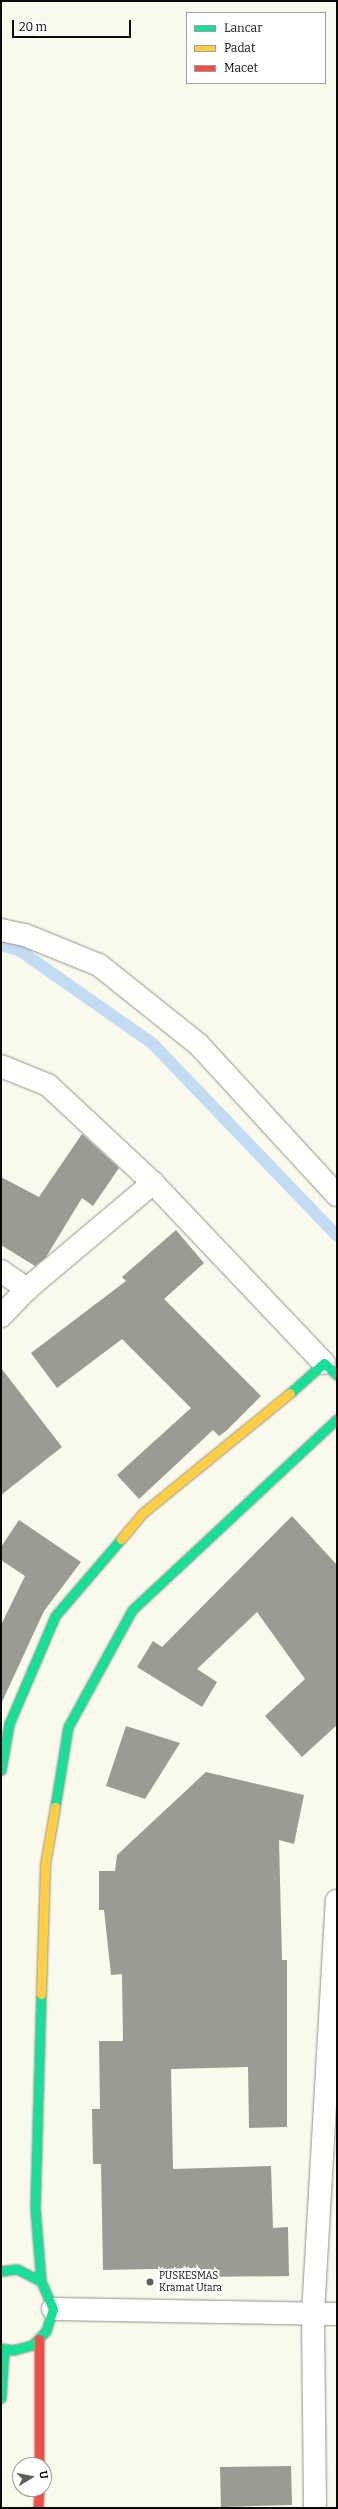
<!DOCTYPE html>
<html>
<head>
<meta charset="utf-8">
<style>
  body { margin:0 }
  #map { position:relative; width:338px; height:2509px; overflow:hidden; background:#f9f9ec; font-family:Bitter,serif }
  div>[style] { position:absolute }
  [style*='--x'] { left:calc(var(--x)*1px); top:calc(var(--y)*1px); width:calc(var(--w)*1px); rotate:calc(var(--a)*1deg) }
  .stream>* { height:12px; margin:-6px; padding:0 6px; transform-origin:6px; border-radius:6px; background:#c2dcf4 }
  .building>* { inset:0; background:#9b9a93 }
  .roads { filter:drop-shadow(0 0 1px #92928c) drop-shadow(0 0 1px #92928c) }
  .street>* { height:22px; margin:-11px; padding:0 11px; transform-origin:11px; border-radius:11px; background:#fefefc }
  .fast>* { height:9px; margin:-4.5px; padding:0 4.5px; transform-origin:4.5px; border-radius:4.5px; background:#16e098 }
  .slow>* { height:9px; margin:-4.5px; padding:0 4.5px; transform-origin:4.5px; border-radius:4.5px; background:#ffcf43 }
  .jam>* { height:9px; margin:-4.5px; padding:0 4.5px; transform-origin:4.5px; border-radius:4.5px; background:#f24e42 }
  .dots>* { width:11px; height:11px; translate:-50% -50%; box-sizing:border-box; border:2px solid #fff; border-radius:50% }
  span { translate:-50% -50%; white-space:nowrap; text-align:center; line-height:1.15; -webkit-text-stroke:4px #fff; paint-order:stroke }
  .poi-label { font-size:10px; color:#0a0a0a }
  .left { translate:0 -50%; text-align:left }
  .frame { position:absolute; inset:0; border:2px solid #0a0a0a; pointer-events:none }
  .legend { position:absolute; left:186px; top:12px; width:140px; height:72px; box-sizing:border-box; background:#fff; border:1px solid #9d9d9d; margin:0; padding:5px 7px; list-style:none; font-size:12px; color:#0a0a0a }
  .legend li { display:flex; align-items:center; gap:8px; height:20px }
  .legend b { width:20px; border:1px solid #9d9d9d }
  .north { position:absolute; left:12px; top:2457px; width:40px; height:40px; box-sizing:border-box; background:#fff; border:1px solid #9d9d9d; border-radius:50%; rotate:80deg; font-size:11px; font-weight:700; line-height:16px; text-align:center; color:#0a0a0a }
  .north::after { content:''; display:block; margin:auto; width:14px; height:18px; background:#5e5e59; clip-path:polygon(50% 0,100% 100%,50% 72%,0 100%) }
  .scale { position:absolute; left:12px; top:20px; width:119px; height:18px; box-sizing:border-box; border:2px solid #0a0a0a; border-top:0; padding-left:5px; font-size:12px; line-height:14px; white-space:nowrap; color:#0a0a0a; -webkit-text-stroke:3px #fff; paint-order:stroke }
</style>
</head>
<body>
<div id="map">
  <div class="stream">
    <i style="--x:1;--y:945;--w:19;--a:16"></i>
    <i style="--x:19;--y:950;--w:162;--a:35"></i>
    <i style="--x:152;--y:1043;--w:267;--a:46.2"></i>
  </div>
  <div class="building">
    <i style="clip-path:polygon(82px 1134px,119px 1168px,93px 1206px,82px 1198px,46px 1257px,35px 1266px,1px 1245px,1px 1177px,39px 1197px)"></i>
    <i style="clip-path:polygon(176px 1230px,204px 1263px,164px 1299px,261px 1396px,226px 1431px,219px 1436px,213px 1430px,139px 1499px,117px 1475px,191px 1408px,122px 1339px,57px 1388px,31px 1353px,126px 1281px,122px 1277px)"></i>
    <i style="clip-path:polygon(1px 1368px,62px 1447px,1px 1495px)"></i>
    <i style="clip-path:polygon(292px 1516px,337px 1565px,337px 1725px,302px 1757px,265px 1716px,305px 1679px,257px 1612px,197px 1669px,217px 1682px,202px 1707px,137px 1667px,153px 1641px,162px 1647px)"></i>
    <i style="clip-path:polygon(19px 1520px,81px 1562px,44px 1611px,1px 1704px,1px 1625px,25px 1576px,1px 1560px,1px 1547px)"></i>
    <i style="clip-path:polygon(126px 1726px,180px 1743px,145px 1799px,106px 1786px)"></i>
    <i style="clip-path:polygon(206px 1772px,304px 1795px,294px 1844px,279px 1840px,282px 1960px,287px 1960px,287px 2127px,249px 2128px,248px 2067px,171px 2069px,173px 2169px,271px 2166px,273px 2228px,288px 2227px,289px 2276px,200px 2277px,200px 2268px,103px 2270px,101px 2164px,93px 2164px,92px 2109px,100px 2109px,99px 2041px,123px 2041px,122px 1974px,111px 1975px,104px 1910px,99px 1910px,99px 1871px,115px 1871px,117px 1855px)"></i>
    <i style="clip-path:polygon(291px 2466px,292px 2505px,221px 2507px,220px 2467px)"></i>
  </div>
  <div class="roads">
    <div class="street">
      <i style="--x:1;--y:930;--w:25;--a:12"></i>
      <i style="--x:25;--y:935;--w:80;--a:22.1"></i>
      <i style="--x:99;--y:965;--w:127;--a:38.6"></i>
      <i style="--x:198;--y:1044;--w:205;--a:47.4"></i>
      <i style="--x:1;--y:1066;--w:51;--a:22"></i>
      <i style="--x:48;--y:1085;--w:144;--a:43"></i>
      <i style="--x:153;--y:1183;--w:248;--a:46.5"></i>
      <i style="--x:1;--y:1271;--w:32;--a:35"></i>
      <i style="--x:1;--y:1316;--w:37;--a:-46"></i>
      <i style="--x:27;--y:1289;--w:165;--a:-40.1"></i>
      <i style="--x:53;--y:2309;--w:284;--a:1"></i>
      <i style="--x:315;--y:2508;--w:194;--a:-90.6"></i>
      <i style="--x:313;--y:2314;--w:414;--a:-86.7"></i>
    </div>
    <div class="fast">
      <i style="--x:290;--y:1393;--w:45;--a:-41.4"></i>
      <i style="--x:324;--y:1363;--w:18;--a:43"></i>
      <i style="--x:1;--y:1770;--w:47;--a:-80.1"></i>
      <i style="--x:9;--y:1724;--w:117;--a:-66.9"></i>
      <i style="--x:55;--y:1616;--w:101;--a:-49.4"></i>
      <i style="--x:55;--y:1807;--w:81;--a:-80.8"></i>
      <i style="--x:68;--y:1727;--w:133;--a:-61.3"></i>
      <i style="--x:132;--y:1610;--w:280;--a:-43"></i>
      <i style="--x:1;--y:2271;--w:16;--a:-7"></i>
      <i style="--x:17;--y:2269;--w:27;--a:27"></i>
      <i style="--x:41;--y:2281;--w:30;--a:67"></i>
      <i style="--x:53;--y:2309;--w:23;--a:108"></i>
      <i style="--x:46;--y:2331;--w:20;--a:135"></i>
      <i style="--x:32;--y:2345;--w:20;--a:165"></i>
      <i style="--x:13;--y:2350;--w:12;--a:-171"></i>
      <i style="--x:41;--y:2281;--w:73;--a:-94.7"></i>
      <i style="--x:35;--y:2208;--w:214;--a:-88.4"></i>
      <i style="--x:1;--y:2398;--w:49;--a:-86.5"></i>
    </div>
    <div class="slow">
      <i style="--x:121;--y:1539;--w:35;--a:-50"></i>
      <i style="--x:144;--y:1512;--w:188;--a:-39.2"></i>
      <i style="--x:41;--y:1994;--w:130;--a:-88.2"></i>
      <i style="--x:45;--y:1864;--w:58;--a:-80"></i>
    </div>
    <div class="jam">
      <i style="--x:39;--y:2339;--w:126;--a:90"></i>
      <i style="--x:38;--y:2508;--w:19;--a:-87"></i>
    </div>
  </div>
  <div class="dots">
    <i style="left:150px;top:2282px;background:#5e5e59"></i>
  </div>
  <div class="poi-label">
    <span class="left" style="left:159px;top:2282px">PUSKESMAS<br>Kramat Utara</span>
  </div>
  <div class="frame"></div>
  <ul class="legend">
  <li><b style="height:5px;background:#16e098"></b>Lancar</li>
  <li><b style="height:5px;background:#ffcf43"></b>Padat</li>
  <li><b style="height:5px;background:#f24e42"></b>Macet</li>
  </ul>
  <div class="north">U</div>
  <div class="scale">20 m</div>
</div>
</body>
</html>
